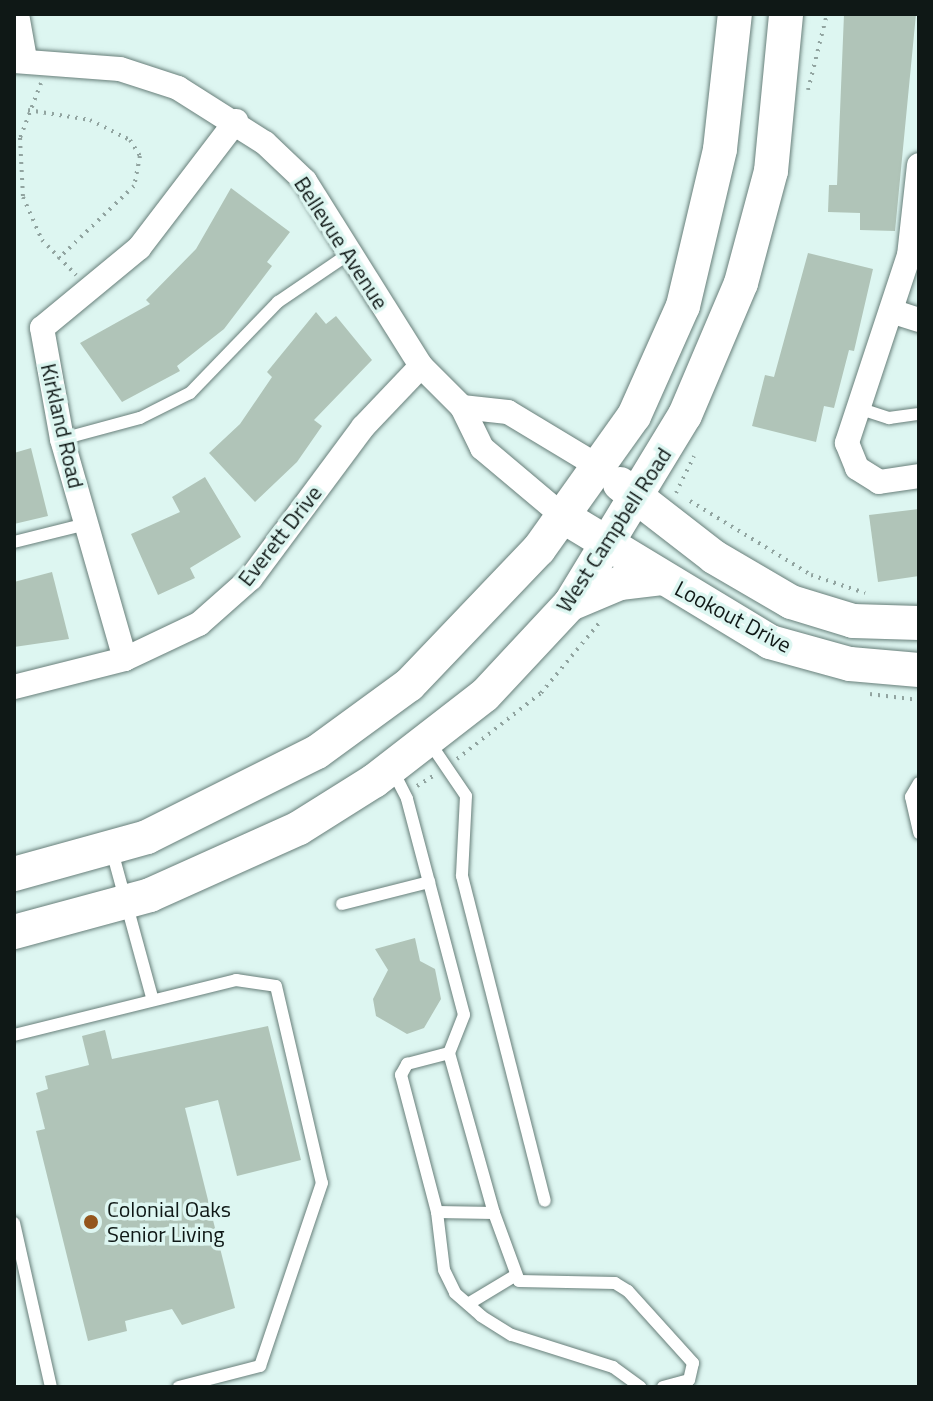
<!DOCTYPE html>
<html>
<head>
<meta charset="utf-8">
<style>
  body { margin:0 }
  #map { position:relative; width:933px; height:1401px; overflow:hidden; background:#ddf6f1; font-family:"Titillium Web",sans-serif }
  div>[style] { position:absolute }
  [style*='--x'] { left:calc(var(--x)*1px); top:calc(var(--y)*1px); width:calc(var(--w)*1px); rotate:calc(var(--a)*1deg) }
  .building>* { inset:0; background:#b0c4b8 }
  .path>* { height:4px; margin-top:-2px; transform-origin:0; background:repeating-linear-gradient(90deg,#91a4a0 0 2px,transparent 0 8px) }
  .roads { filter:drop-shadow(0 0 2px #687f7a) drop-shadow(0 0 2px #687f7a) }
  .service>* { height:12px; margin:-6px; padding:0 6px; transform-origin:6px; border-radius:6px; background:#fff }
  .minor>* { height:24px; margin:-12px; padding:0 12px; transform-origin:12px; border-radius:12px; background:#fff }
  .secondary>* { height:34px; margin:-17px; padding:0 17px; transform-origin:17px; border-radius:17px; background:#fff }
  .dots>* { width:22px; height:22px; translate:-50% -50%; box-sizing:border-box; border:4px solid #ddf6f1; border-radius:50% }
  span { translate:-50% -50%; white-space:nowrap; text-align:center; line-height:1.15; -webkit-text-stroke:7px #ddf6f1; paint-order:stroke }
  .street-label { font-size:22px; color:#0f1816 }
  .poi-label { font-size:22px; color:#0f1816 }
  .left { translate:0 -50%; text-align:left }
  .frame { position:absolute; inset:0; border:16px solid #0f1816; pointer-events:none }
</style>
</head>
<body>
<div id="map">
  <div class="building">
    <i style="clip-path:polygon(844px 14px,916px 14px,895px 231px,860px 230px,860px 213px,828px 212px,829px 185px,837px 185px)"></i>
    <i style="clip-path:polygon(231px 188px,290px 232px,267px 262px,272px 266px,224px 329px,177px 366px,180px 371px,122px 402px,80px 343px,150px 304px,146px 300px,196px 249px)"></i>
    <i style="clip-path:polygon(808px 253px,873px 269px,854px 351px,849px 350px,834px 408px,824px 406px,816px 442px,752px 426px,765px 375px,774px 377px)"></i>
    <i style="clip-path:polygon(316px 312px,326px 324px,336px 316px,372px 360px,314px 420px,322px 426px,297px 462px,255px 502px,209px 453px,240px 424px,272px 377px,267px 372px)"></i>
    <i style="clip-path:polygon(31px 448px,48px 516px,14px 524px,14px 453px)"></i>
    <i style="clip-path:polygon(205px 477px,241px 537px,190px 568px,195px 578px,158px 595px,131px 534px,180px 512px,172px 497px)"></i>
    <i style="clip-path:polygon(919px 509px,919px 576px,878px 582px,869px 515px)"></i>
    <i style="clip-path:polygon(52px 572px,69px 639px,14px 647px,14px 582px)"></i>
    <i style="clip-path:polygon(415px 938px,420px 961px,435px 969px,441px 999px,424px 1028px,407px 1034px,376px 1016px,373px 999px,388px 970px,375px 949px)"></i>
    <i style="clip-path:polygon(268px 1026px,301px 1160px,237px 1176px,218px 1100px,185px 1108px,235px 1308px,182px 1325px,172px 1309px,125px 1321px,127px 1331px,88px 1341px,36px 1131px,45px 1129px,36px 1093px,48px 1089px,45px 1076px,89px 1065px,82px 1036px,105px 1030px,112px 1059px)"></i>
  </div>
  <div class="path">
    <i style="--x:41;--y:83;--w:59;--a:110.9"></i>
    <i style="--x:20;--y:138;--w:59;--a:87.1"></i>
    <i style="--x:23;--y:197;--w:47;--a:66.2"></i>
    <i style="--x:42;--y:240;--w:49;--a:45.8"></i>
    <i style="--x:808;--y:90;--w:78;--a:-76"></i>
    <i style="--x:28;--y:110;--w:63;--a:9.2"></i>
    <i style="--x:90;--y:120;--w:45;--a:26.6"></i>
    <i style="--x:130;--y:140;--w:19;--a:58"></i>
    <i style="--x:140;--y:156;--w:31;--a:101"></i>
    <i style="--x:134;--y:186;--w:105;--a:136.2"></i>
    <i style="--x:676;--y:493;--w:41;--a:-64.1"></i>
    <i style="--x:690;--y:501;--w:142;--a:31.4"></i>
    <i style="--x:811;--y:575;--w:57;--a:18.4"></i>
    <i style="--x:870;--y:694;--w:49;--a:7"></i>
    <i style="--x:457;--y:759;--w:107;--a:-38.2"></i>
    <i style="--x:541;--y:693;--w:92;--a:-50.3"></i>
    <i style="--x:417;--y:786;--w:19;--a:-32"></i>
  </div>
  <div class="roads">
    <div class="service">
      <i style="--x:858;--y:408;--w:33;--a:18"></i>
      <i style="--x:889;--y:418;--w:30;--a:-8"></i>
      <i style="--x:62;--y:439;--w:81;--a:-15.1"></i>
      <i style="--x:140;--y:418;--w:56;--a:-26.6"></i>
      <i style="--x:190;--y:393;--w:127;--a:-46"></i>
      <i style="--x:278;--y:302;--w:87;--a:-34.2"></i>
      <i style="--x:14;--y:542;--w:74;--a:-14"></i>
      <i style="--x:430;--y:743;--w:64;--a:55.8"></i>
      <i style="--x:466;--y:796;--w:80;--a:92.9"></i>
      <i style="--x:462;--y:876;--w:335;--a:75.7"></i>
      <i style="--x:393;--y:771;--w:31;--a:63"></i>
      <i style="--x:407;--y:799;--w:223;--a:75.2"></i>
      <i style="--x:464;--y:1015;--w:41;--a:111.5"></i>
      <i style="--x:449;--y:1053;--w:166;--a:74.3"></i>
      <i style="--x:494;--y:1213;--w:57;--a:-179"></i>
      <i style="--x:437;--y:1212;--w:142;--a:-104.7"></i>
      <i style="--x:401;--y:1075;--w:13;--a:-61"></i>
      <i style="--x:407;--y:1064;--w:43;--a:-14.7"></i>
      <i style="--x:919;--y:783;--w:16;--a:120"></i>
      <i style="--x:911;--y:797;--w:37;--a:77"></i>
      <i style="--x:112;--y:851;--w:151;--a:74.7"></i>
      <i style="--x:342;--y:904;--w:90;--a:-14.2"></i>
      <i style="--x:14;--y:1035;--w:229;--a:-13.9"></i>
      <i style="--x:236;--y:980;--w:40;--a:8.5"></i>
      <i style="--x:276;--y:986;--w:202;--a:76.9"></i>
      <i style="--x:322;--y:1183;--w:193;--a:108.7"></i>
      <i style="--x:260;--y:1366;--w:84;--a:165.5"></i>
      <i style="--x:437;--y:1212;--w:58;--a:83.1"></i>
      <i style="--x:444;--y:1270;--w:25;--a:64"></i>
      <i style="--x:455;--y:1293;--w:35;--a:41"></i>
      <i style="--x:481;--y:1316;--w:36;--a:32"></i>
      <i style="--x:512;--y:1335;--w:106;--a:17.6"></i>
      <i style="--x:613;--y:1367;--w:34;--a:36"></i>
      <i style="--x:494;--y:1213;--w:72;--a:69.8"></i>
      <i style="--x:519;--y:1281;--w:96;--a:1.2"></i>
      <i style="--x:615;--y:1283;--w:15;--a:32"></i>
      <i style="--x:628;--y:1291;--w:97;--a:47.9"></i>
      <i style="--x:693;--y:1363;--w:17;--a:103"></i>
      <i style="--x:689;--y:1380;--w:27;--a:165"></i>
      <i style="--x:14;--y:1223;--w:168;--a:77.3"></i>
      <i style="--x:468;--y:1304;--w:52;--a:-31"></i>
    </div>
    <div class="minor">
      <i style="--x:17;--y:14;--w:46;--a:79.9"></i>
      <i style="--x:14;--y:61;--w:106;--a:4.3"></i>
      <i style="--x:120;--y:69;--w:61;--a:18.1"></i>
      <i style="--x:178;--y:88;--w:103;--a:32.3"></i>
      <i style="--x:265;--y:143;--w:55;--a:43.5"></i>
      <i style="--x:305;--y:181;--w:218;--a:57.9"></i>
      <i style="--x:421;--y:366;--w:58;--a:45"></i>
      <i style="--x:462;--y:407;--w:46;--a:64"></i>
      <i style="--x:482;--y:448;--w:107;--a:40.1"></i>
      <i style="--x:919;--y:165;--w:91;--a:96.3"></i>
      <i style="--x:909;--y:255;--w:198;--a:108.3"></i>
      <i style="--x:847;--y:443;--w:27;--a:68"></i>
      <i style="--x:857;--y:468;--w:26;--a:32"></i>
      <i style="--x:879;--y:482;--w:40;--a:-8.5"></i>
      <i style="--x:891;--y:311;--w:29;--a:18"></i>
      <i style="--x:462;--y:407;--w:46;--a:6.2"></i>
      <i style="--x:508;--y:412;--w:109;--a:31.1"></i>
      <i style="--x:125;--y:659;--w:229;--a:-106"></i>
      <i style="--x:62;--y:439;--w:113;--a:-100.2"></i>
      <i style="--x:42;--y:328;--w:126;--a:-39.5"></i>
      <i style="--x:139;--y:248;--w:160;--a:-52.6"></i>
      <i style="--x:14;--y:687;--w:114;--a:-14.2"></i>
      <i style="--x:125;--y:659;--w:82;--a:-25.3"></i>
      <i style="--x:199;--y:624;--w:69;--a:-41.5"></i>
      <i style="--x:251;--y:578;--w:188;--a:-53.4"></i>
      <i style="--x:363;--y:427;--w:84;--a:-46.4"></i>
    </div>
    <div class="secondary">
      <i style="--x:620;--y:484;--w:119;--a:37.8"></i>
      <i style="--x:714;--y:557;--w:89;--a:30.3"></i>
      <i style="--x:791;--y:602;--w:65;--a:17"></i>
      <i style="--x:853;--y:621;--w:66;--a:1.7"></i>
      <i style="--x:564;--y:517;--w:241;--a:31.2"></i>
      <i style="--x:770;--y:642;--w:83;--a:15.4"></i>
      <i style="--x:850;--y:664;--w:69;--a:5"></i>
      <i style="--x:570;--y:604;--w:54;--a:-22.8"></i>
      <i style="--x:620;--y:583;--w:42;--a:-6.8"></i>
      <i style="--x:14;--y:874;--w:138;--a:-15.5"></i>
      <i style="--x:147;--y:837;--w:190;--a:-26.6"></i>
      <i style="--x:317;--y:752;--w:114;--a:-36.1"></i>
      <i style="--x:409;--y:685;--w:188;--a:-46.3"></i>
      <i style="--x:539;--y:549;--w:163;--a:-54.5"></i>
      <i style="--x:634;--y:416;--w:120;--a:-66"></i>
      <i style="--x:683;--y:306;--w:161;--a:-76.7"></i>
      <i style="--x:720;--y:149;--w:136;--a:-83.7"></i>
      <i style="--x:14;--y:932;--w:141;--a:-15.2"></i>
      <i style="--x:150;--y:895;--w:163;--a:-24.2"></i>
      <i style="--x:299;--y:828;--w:89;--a:-32.1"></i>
      <i style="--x:374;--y:781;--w:140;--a:-37.8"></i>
      <i style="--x:485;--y:695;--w:125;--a:-47"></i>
      <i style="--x:570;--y:604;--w:221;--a:-58.7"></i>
      <i style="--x:685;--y:415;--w:143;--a:-67"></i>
      <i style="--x:741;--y:283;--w:116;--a:-75"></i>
      <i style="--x:771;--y:171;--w:158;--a:-84.5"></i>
    </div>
  </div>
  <div class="dots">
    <i style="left:91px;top:1222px;background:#94561c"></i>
  </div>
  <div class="street-label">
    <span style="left:341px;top:243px;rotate:57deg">Bellevue Avenue</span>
    <span style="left:62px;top:426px;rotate:77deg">Kirkland Road</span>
    <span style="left:614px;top:530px;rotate:-57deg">West Campbell Road</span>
    <span style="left:280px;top:536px;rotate:-52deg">Everett Drive</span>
    <span style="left:733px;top:617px;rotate:28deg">Lookout Drive</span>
  </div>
  <div class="poi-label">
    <span class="left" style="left:107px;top:1222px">Colonial Oaks<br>Senior Living</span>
  </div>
  <div class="frame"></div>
</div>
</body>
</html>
